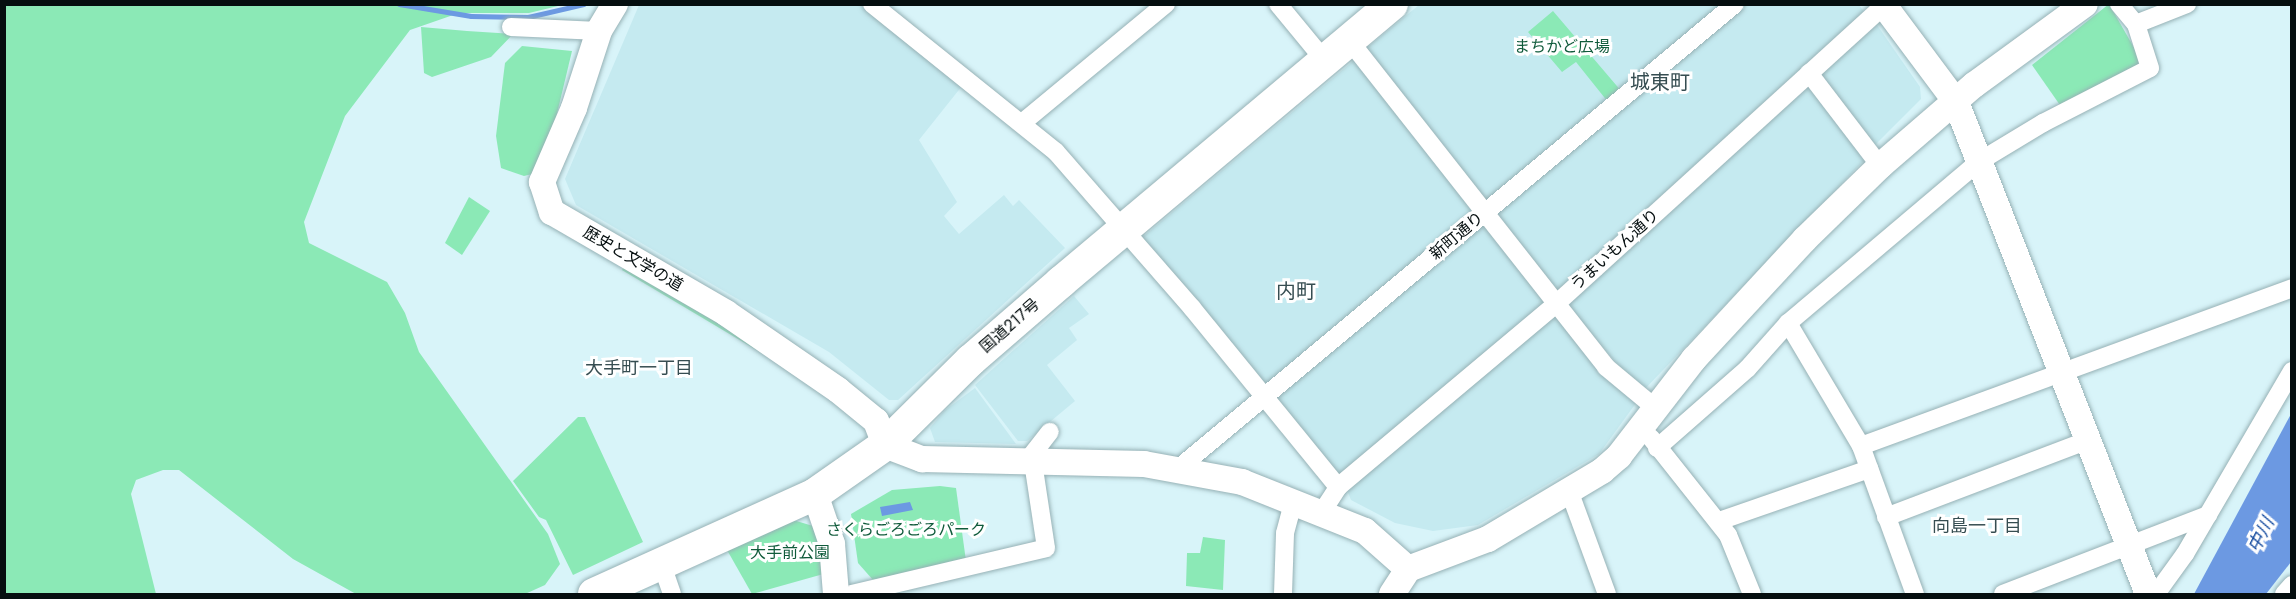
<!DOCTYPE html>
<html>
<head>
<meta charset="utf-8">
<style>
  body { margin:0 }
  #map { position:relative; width:2296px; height:599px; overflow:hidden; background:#d8f4f9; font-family:Jost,"Noto Sans JP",sans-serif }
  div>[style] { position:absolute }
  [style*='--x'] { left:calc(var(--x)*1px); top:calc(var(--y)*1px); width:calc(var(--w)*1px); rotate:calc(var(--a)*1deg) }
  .built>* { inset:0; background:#c5eaf0 }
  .green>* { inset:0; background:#8be9b6 }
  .water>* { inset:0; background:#6c99e2 }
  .stream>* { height:5px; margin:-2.5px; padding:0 2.5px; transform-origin:2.5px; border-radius:2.5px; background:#6c99e2 }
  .roads { filter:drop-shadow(0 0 2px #96b1b5) drop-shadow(0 0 2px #96b1b5) }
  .street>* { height:18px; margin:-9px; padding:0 9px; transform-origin:9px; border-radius:9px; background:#fff }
  .secondary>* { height:26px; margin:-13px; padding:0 13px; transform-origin:13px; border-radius:13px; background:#fff }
  .highway>* { height:32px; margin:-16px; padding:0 16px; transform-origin:16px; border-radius:16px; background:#fff }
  span { translate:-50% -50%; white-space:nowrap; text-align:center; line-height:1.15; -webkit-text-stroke:6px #fff; paint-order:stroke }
  .park-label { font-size:16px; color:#105b3b }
  .street-label { font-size:16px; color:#050e0f }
  .neighbourhood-label { font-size:18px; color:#364d51 }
  .water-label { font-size:18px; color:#12499e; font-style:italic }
  .quarter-label { font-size:20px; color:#364d51 }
  .frame { position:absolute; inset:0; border:6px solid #050e0f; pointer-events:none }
</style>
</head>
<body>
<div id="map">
  <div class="built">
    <i style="clip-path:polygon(639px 5px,860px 5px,962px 86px,919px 140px,957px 202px,944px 216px,959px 234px,1004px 195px,1013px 206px,1019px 200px,1065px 248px,898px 400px,889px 400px,829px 352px,576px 205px,565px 179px)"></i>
    <i style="clip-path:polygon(1419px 5px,1727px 5px,1486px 209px,1362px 52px)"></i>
    <i style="clip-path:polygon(1738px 5px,1859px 5px,1868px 17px,1557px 300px,1488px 213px)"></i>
    <i style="clip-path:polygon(1877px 25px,1920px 87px,1921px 99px,1873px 147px,1818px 75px)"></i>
    <i style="clip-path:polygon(1357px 58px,1481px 212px,1263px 393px,1138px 241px)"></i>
    <i style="clip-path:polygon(1808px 78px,1868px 156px,1642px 392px,1563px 302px)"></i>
    <i style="clip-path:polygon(1485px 216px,1554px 303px,1338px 484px,1267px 397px)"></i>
    <i style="clip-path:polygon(1074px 296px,1089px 314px,1069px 328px,1077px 340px,1047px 365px,1075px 401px,1027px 441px,1018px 441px,975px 385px)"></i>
    <i style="clip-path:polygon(1555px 306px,1639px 399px,1599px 454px,1478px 525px,1433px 531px,1395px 523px,1351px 500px,1346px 487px)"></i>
    <i style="clip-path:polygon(975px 388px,1016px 444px,935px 442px,930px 428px,944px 411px)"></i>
  </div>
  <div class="green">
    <i style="clip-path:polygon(2109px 4px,2144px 65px,2062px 108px,2032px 65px)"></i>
    <i style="clip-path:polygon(4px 5px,562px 5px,529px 13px,459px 13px,410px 30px,345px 116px,304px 222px,309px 243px,387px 282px,405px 313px,419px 352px,548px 534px,560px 564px,545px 585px,525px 594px,356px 594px,293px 559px,179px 470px,163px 470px,136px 480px,131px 494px,156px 594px,5px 594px)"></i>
    <i style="clip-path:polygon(1553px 11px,1622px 92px,1608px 102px,1576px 62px,1562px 72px,1528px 32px)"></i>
    <i style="clip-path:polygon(421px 27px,467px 31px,513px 34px,491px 57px,432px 77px,424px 73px)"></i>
    <i style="clip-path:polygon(522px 46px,572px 51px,555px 122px,532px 174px,524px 176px,501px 168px,496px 136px,505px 63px)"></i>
    <i style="clip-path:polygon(469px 197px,490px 211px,462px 255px,445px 243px)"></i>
    <i style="clip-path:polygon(626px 264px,772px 351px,768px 357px,622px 270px)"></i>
    <i style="clip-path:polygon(578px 417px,585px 417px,643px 542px,573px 575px,546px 520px,539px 517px,513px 481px)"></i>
    <i style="clip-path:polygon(940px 486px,956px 488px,966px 561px,873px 580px,858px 563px,851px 514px,892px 490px)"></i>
    <i style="clip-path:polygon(793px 520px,813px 526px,827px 573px,752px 594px,727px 550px)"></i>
    <i style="clip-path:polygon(1203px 537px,1225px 540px,1223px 590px,1186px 586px,1187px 553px,1200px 553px)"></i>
  </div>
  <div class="water">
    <i style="clip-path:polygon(2291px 414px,2291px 562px,2266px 594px,2194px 594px)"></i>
    <i style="clip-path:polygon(910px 502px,913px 510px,882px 516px,880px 507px)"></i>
  </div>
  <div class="stream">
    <i style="--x:399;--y:4;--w:73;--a:9.5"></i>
    <i style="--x:471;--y:16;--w:57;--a:1"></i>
    <i style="--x:528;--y:17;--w:57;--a:-13.1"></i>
  </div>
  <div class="roads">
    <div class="street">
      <i style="--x:872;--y:4;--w:236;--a:38.8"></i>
      <i style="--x:1056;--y:152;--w:207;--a:48.9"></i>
      <i style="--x:1192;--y:308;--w:231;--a:50.8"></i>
      <i style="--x:1278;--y:4;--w:74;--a:50.5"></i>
      <i style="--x:2119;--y:4;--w:26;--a:50"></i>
      <i style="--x:2136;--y:24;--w:55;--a:-21.4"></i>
      <i style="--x:511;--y:27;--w:88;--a:2.6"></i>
      <i style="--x:1349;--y:40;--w:416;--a:51.8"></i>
      <i style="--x:1606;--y:367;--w:62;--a:39.8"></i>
      <i style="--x:1809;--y:73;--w:117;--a:52.6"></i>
      <i style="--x:1022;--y:123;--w:187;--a:-39.6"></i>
      <i style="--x:1788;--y:323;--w:143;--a:59.3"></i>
      <i style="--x:1861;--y:446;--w:158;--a:70"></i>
      <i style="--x:1651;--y:438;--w:124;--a:51.6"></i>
      <i style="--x:1728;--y:535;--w:64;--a:67.9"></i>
      <i style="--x:1861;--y:446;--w:459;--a:-20.1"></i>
      <i style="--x:1657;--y:448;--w:121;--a:-41.3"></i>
      <i style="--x:1748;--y:368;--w:60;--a:-48.4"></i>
      <i style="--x:1788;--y:323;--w:251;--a:-40.2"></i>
      <i style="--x:1980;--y:161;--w:74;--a:-31.1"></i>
      <i style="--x:2043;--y:123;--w:120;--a:-27.2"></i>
      <i style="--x:2150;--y:68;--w:46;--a:-107.7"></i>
      <i style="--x:1027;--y:461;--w:37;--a:-52"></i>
      <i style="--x:1179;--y:468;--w:724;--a:-39.85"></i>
      <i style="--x:1570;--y:493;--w:108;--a:69.9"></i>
      <i style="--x:1322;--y:512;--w:30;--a:-57"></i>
      <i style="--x:1338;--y:487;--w:286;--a:-40"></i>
      <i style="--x:1557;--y:303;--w:442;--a:-42.3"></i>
      <i style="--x:1886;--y:517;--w:217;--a:-20.8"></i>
      <i style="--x:1719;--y:521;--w:159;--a:-19.1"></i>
      <i style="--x:661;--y:562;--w:34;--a:71"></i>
      <i style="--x:852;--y:594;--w:199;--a:-13.3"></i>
      <i style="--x:1046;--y:548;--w:87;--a:-98.6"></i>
      <i style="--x:1283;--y:594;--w:61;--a:-88.1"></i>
      <i style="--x:1285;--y:533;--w:34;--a:-75"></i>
      <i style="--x:2003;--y:594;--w:220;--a:-21.1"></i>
      <i style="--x:2156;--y:594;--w:49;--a:-54.1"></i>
      <i style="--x:2185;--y:554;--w:212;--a:-59.7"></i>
      <i style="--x:2284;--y:594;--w:12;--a:-48"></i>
    </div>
    <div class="secondary">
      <i style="--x:615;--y:4;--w:31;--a:121"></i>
      <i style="--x:599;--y:31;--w:81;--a:108"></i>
      <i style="--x:574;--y:108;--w:81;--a:113.4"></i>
      <i style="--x:542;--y:182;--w:32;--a:72"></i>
      <i style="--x:552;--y:212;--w:201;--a:30.1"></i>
      <i style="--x:726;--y:313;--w:136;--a:34.5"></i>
      <i style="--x:838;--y:390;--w:49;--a:39.2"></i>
      <i style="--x:876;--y:421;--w:26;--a:69"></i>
      <i style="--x:885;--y:445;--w:40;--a:21"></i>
      <i style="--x:922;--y:459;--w:222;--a:1.3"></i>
      <i style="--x:1144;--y:464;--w:100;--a:10.4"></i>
      <i style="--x:1242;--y:482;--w:132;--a:21.7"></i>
      <i style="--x:1365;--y:531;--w:57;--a:41.5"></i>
      <i style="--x:1408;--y:569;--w:85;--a:-20.6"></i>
      <i style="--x:1488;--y:539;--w:133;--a:-30.8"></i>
      <i style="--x:1602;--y:471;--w:23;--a:-41"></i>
      <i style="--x:1619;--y:456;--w:123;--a:-52.3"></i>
      <i style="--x:1694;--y:359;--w:163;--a:-47.2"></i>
      <i style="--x:1805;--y:239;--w:105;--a:-44.2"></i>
      <i style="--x:1880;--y:166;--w:124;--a:-40.8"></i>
      <i style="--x:1974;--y:85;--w:137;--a:-36.1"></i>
      <i style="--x:1883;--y:4;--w:122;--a:53.3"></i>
      <i style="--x:1956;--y:102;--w:528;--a:68.68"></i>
      <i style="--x:815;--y:494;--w:53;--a:71.2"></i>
      <i style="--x:832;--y:544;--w:50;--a:85.4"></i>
      <i style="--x:1392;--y:594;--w:30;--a:-57"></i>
    </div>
    <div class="highway">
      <i style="--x:594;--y:594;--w:243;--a:-24.3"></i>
      <i style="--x:815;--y:494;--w:85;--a:-35"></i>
      <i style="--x:885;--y:445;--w:121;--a:-44.7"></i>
      <i style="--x:971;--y:360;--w:119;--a:-40.9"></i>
      <i style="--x:1061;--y:282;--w:432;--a:-40"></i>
    </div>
  </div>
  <div class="park-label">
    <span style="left:1562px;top:47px">まちかど広場</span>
    <span style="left:906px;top:530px">さくらごろごろパーク</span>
    <span style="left:790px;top:553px">大手前公園</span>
  </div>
  <div class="street-label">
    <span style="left:1457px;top:236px;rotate:-40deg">新町通り</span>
    <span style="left:1615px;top:250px;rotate:-42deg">うまいもん通り</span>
    <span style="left:633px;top:259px;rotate:30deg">歴史と文学の道</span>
    <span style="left:1010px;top:326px;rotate:-41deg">国道217号</span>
  </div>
  <div class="neighbourhood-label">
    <span style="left:639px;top:368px">大手町一丁目</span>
    <span style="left:1977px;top:526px">向島一丁目</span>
  </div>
  <div class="water-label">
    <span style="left:2261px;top:535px;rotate:-63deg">中川</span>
  </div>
  <div class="quarter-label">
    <span style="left:1660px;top:82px">城東町</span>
    <span style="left:1296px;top:291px">内町</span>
  </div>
  <div class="frame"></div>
</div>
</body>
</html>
